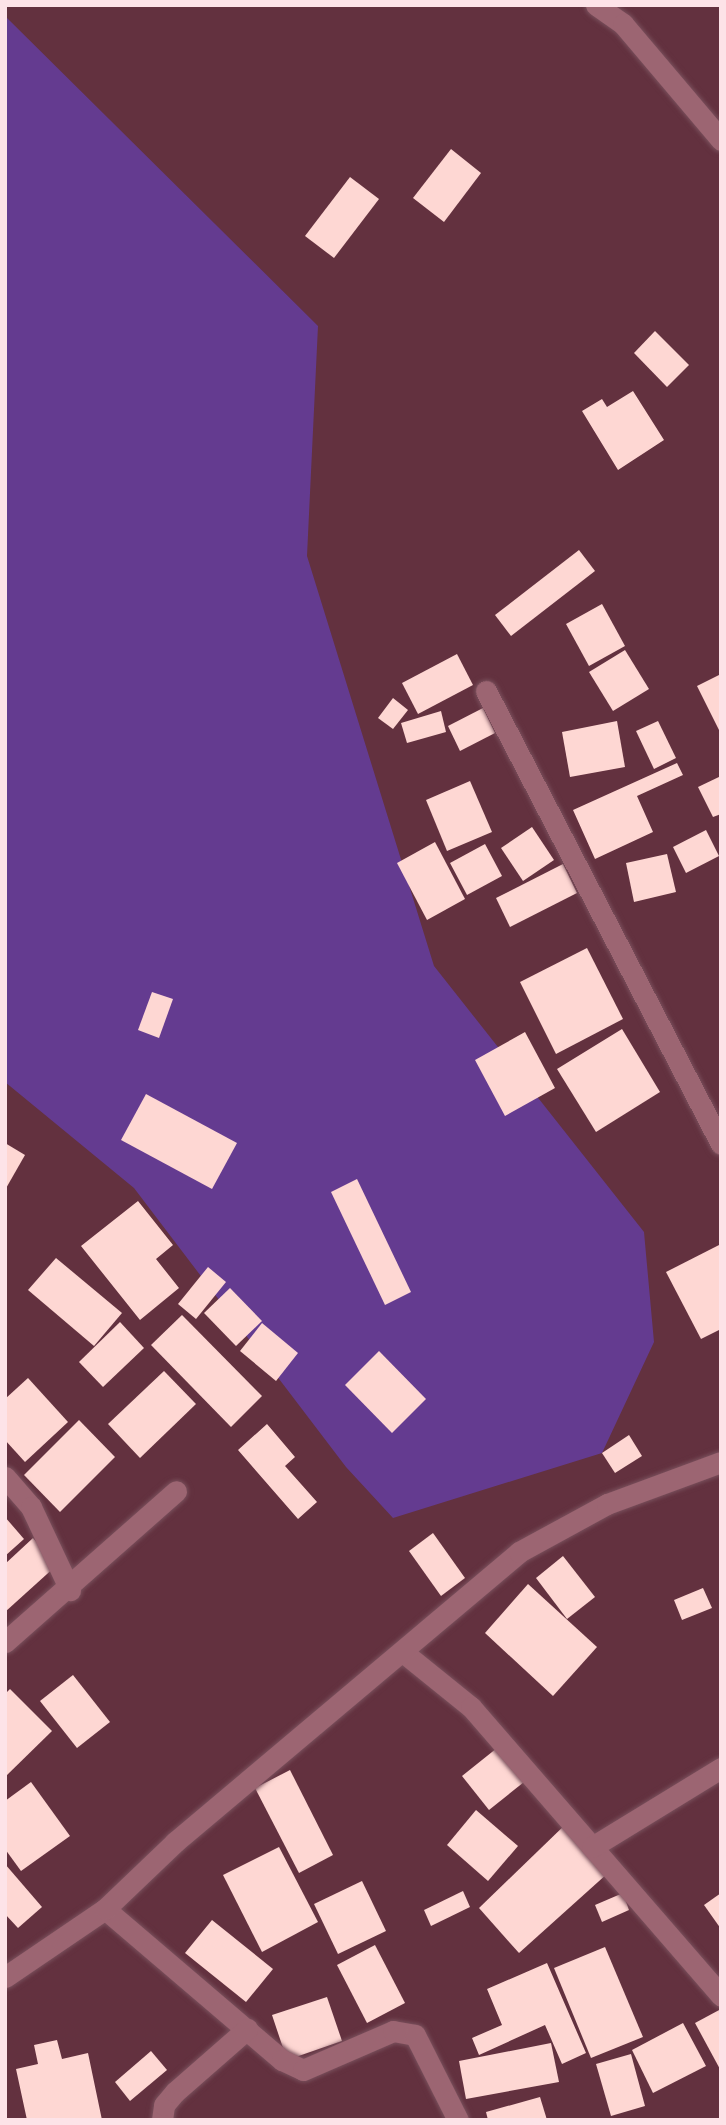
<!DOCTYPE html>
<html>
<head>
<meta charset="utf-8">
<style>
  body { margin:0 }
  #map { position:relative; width:726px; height:2125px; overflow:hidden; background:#63313f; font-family:"Source Serif 4",serif }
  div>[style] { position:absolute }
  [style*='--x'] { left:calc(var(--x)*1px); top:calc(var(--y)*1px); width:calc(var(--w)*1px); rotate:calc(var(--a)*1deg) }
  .green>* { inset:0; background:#643b90 }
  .building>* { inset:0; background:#fed7d3 }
  .roads { filter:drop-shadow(0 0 2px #79505c) drop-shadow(0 0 2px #79505c) }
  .minor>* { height:21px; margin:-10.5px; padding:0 10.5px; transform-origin:10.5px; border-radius:10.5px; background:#9c6572 }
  span { translate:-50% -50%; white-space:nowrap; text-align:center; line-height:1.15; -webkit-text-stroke:7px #63313f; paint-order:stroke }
  .frame { position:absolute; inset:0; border:7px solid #fde3e8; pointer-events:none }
</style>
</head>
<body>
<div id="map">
  <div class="green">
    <i style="clip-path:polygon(5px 16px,318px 326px,307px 556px,434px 966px,644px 1232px,654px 1342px,602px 1453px,393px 1518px,346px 1467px,134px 1188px,5px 1082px)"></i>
  </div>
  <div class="building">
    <i style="clip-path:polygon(451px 149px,481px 173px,444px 222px,413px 198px)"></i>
    <i style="clip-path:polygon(350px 177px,379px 199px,334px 258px,305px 236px)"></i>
    <i style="clip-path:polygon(655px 331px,689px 365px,667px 387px,634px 353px)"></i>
    <i style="clip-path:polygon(633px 391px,664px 440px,618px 470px,582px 411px,602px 399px,607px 407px)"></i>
    <i style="clip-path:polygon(579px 550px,595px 571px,511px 636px,495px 615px)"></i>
    <i style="clip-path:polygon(602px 604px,625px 646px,589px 666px,566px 624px)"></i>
    <i style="clip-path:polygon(625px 650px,649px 689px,613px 711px,589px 672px)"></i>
    <i style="clip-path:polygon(457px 654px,473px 685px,418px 714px,402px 683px)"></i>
    <i style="clip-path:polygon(721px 674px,721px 734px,697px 686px)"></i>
    <i style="clip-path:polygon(393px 698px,408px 710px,393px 729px,378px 718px)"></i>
    <i style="clip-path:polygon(483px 708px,495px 733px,460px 751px,448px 726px)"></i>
    <i style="clip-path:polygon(441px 711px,446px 732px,407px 743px,401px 723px)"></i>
    <i style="clip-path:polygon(617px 721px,625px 767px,570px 777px,562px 732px)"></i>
    <i style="clip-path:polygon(658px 721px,676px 758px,654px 769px,636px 731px)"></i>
    <i style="clip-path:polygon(677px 763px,683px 775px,637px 796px,653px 832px,595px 859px,573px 810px)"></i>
    <i style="clip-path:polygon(721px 776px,721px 814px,713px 817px,698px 787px)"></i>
    <i style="clip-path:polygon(470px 781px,492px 832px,447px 851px,426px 800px)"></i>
    <i style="clip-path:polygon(532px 827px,554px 860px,523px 881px,501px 848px)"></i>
    <i style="clip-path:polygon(706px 830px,719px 856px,686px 873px,673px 847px)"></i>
    <i style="clip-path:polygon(435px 842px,465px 899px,427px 920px,397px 863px)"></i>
    <i style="clip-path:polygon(485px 844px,502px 876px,467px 895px,450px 863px)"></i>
    <i style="clip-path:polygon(667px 854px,676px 892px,634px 902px,626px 863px)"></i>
    <i style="clip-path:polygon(563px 864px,577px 893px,510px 927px,496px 898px)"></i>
    <i style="clip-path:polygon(587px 948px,623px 1019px,556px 1054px,520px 982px)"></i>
    <i style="clip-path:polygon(152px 992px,173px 999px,159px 1038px,138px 1030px)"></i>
    <i style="clip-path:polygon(622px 1029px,660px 1092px,596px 1132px,557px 1069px)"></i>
    <i style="clip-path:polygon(525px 1032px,555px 1088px,505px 1116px,475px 1060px)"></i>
    <i style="clip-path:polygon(146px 1094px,237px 1143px,212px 1189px,121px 1140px)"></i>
    <i style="clip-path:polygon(5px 1143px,25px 1155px,5px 1190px)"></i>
    <i style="clip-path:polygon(357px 1179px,411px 1292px,385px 1305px,331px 1192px)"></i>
    <i style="clip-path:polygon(138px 1201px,173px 1245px,156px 1259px,179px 1288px,140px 1320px,81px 1246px)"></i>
    <i style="clip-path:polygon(721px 1244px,721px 1329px,701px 1339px,666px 1272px)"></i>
    <i style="clip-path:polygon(56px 1258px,122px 1313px,94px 1346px,28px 1290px)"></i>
    <i style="clip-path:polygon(208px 1267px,226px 1282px,196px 1319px,178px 1304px)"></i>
    <i style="clip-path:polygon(230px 1288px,262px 1321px,236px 1346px,204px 1313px)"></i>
    <i style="clip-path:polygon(182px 1315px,262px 1396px,231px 1427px,151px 1345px)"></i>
    <i style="clip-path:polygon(120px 1322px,144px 1348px,103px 1387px,79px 1362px)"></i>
    <i style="clip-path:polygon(262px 1323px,298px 1353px,276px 1381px,240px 1351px)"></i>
    <i style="clip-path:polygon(379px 1351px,426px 1399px,392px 1433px,345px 1385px)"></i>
    <i style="clip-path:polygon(164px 1371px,196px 1404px,140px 1458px,108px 1424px)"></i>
    <i style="clip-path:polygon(28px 1378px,68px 1422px,25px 1462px,5px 1440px,5px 1399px)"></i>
    <i style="clip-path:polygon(79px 1420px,115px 1457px,60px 1512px,24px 1475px)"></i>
    <i style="clip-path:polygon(267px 1424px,295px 1457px,285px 1466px,317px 1502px,298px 1519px,238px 1450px)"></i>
    <i style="clip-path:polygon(629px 1435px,642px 1456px,615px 1473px,602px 1453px)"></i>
    <i style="clip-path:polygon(5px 1517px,24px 1539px,5px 1556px)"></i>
    <i style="clip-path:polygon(433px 1533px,465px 1578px,441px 1596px,409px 1551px)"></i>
    <i style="clip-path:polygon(33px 1538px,57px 1565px,5px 1612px,5px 1564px)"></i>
    <i style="clip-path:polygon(563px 1556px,595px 1597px,567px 1619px,536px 1578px)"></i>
    <i style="clip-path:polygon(528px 1584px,597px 1647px,553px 1696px,485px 1633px)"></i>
    <i style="clip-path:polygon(703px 1588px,712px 1608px,682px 1620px,674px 1600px)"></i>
    <i style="clip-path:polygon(73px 1675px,110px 1722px,77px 1748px,40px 1701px)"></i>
    <i style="clip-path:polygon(10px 1689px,52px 1731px,5px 1777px,5px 1694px)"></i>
    <i style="clip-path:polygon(502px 1744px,529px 1778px,489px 1810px,462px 1776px)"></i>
    <i style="clip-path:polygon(290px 1770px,333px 1855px,299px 1873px,255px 1788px)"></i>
    <i style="clip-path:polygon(31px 1782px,70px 1836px,21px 1871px,5px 1849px,5px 1801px)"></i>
    <i style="clip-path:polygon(476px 1810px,518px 1846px,488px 1881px,447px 1845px)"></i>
    <i style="clip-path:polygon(569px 1821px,608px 1873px,519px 1953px,479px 1908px)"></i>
    <i style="clip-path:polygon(279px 1847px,318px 1922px,262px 1952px,223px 1875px)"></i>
    <i style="clip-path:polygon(5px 1864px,42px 1907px,18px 1928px,5px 1914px)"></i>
    <i style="clip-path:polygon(362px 1881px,386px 1931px,338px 1954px,314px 1904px)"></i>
    <i style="clip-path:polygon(463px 1891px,470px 1907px,431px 1926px,424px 1910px)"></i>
    <i style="clip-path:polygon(623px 1893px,629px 1910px,602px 1922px,595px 1905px)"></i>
    <i style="clip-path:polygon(721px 1893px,721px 1929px,704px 1905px)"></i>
    <i style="clip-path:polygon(212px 1920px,273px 1969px,246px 2002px,185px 1953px)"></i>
    <i style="clip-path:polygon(375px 1945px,405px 2003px,367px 2023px,337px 1965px)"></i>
    <i style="clip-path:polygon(605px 1947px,643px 2037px,591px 2058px,554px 1968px)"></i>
    <i style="clip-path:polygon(547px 1963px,586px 2053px,562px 2064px,545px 2025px,479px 2055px,472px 2038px,502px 2025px,487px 1989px)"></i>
    <i style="clip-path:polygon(327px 1997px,342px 2041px,287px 2060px,272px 2015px)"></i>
    <i style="clip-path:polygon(721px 2009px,721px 2071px,695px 2023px)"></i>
    <i style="clip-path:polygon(683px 2023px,706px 2066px,653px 2093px,632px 2050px)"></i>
    <i style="clip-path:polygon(57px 2040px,62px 2059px,88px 2053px,102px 2120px,27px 2120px,16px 2069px,38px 2064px,34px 2045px)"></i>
    <i style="clip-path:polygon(551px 2043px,559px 2082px,466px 2099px,459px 2061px)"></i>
    <i style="clip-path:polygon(151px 2051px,167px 2070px,130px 2101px,115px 2082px)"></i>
    <i style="clip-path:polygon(631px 2054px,645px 2106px,611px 2116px,596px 2064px)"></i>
    <i style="clip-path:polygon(540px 2097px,547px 2120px,488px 2120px,486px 2112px)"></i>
  </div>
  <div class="roads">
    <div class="minor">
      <i style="--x:596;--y:5;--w:33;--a:35"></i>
      <i style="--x:623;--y:24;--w:152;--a:49.8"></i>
      <i style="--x:486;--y:691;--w:510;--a:62.58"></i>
      <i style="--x:5;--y:1477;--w:40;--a:49"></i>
      <i style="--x:31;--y:1507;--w:92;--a:64.8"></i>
      <i style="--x:5;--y:1642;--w:228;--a:-41.4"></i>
      <i style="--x:404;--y:1653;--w:86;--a:38.9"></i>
      <i style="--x:471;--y:1707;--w:382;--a:49.1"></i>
      <i style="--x:592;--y:1847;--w:151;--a:-31.5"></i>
      <i style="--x:105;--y:1909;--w:233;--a:40.5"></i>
      <i style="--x:282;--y:2060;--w:23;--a:25"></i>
      <i style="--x:303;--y:2070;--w:98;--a:-23.4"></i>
      <i style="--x:393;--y:2031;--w:22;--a:10"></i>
      <i style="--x:415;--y:2035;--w:95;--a:63.2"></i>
      <i style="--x:5;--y:1977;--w:121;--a:-34.2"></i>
      <i style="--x:105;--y:1909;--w:97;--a:-43.7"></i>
      <i style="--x:175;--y:1842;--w:450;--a:-40.1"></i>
      <i style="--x:519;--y:1552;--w:100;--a:-28.6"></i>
      <i style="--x:607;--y:1504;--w:121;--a:-20.2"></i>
      <i style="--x:162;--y:2120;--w:15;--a:-82"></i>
      <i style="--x:164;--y:2105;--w:17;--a:-50"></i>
      <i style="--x:175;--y:2092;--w:96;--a:-41.2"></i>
    </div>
  </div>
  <div class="frame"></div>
</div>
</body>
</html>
